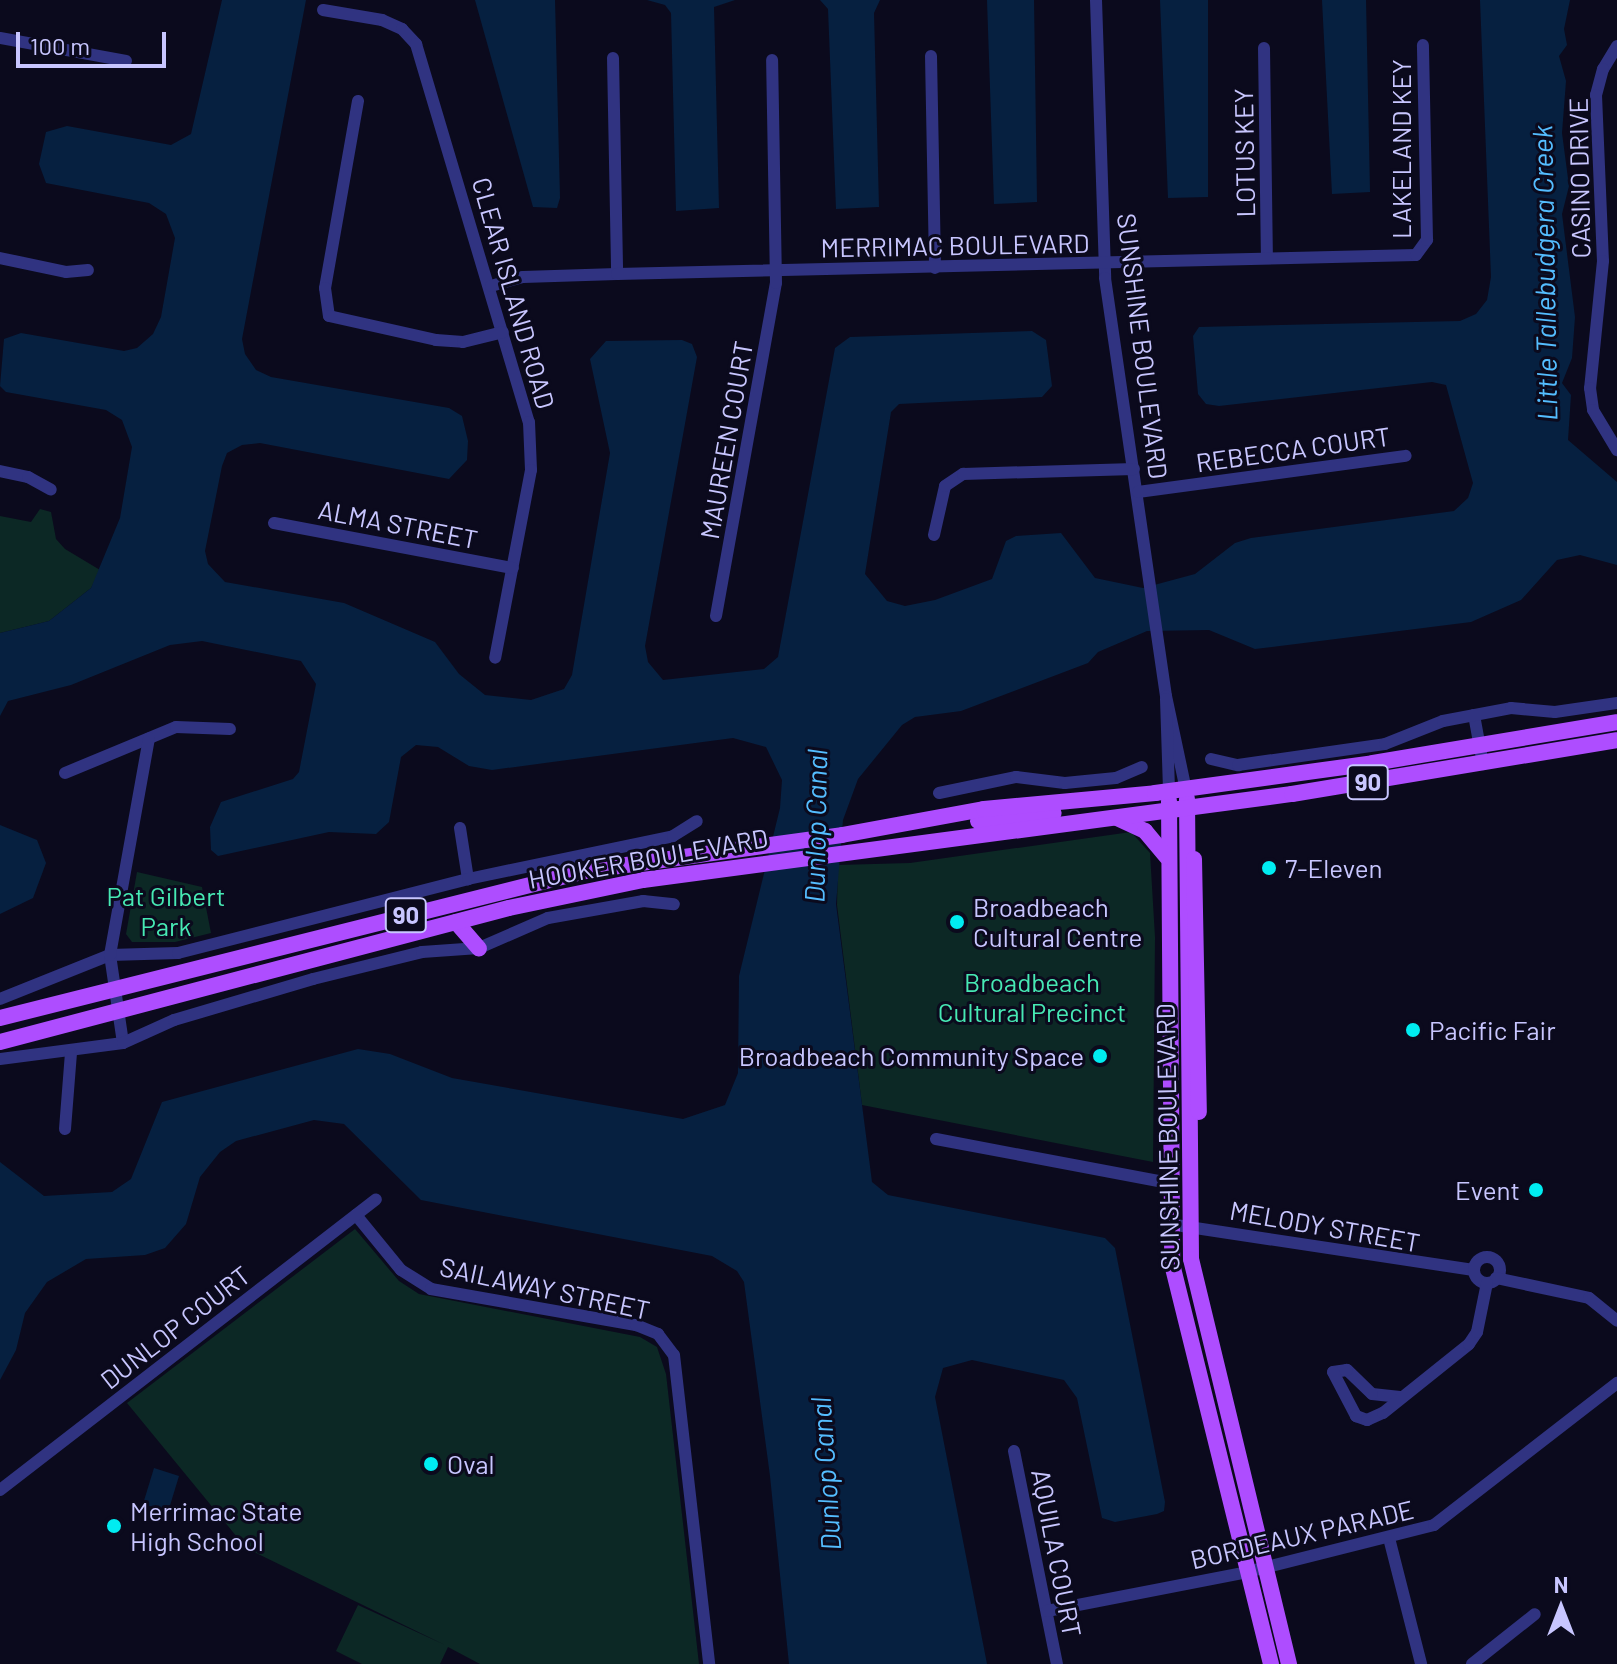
<!DOCTYPE html>
<html>
<head>
<meta charset="utf-8">
<style>
  body { margin:0 }
  #map { position:relative; width:1617px; height:1664px; overflow:hidden; background:#0b0a1d; font-family:Barlow,sans-serif }
  div>[style] { position:absolute }
  [style*='--x'] { left:calc(var(--x)*1px); top:calc(var(--y)*1px); width:calc(var(--w)*1px); rotate:calc(var(--a)*1deg) }
  .green>* { inset:0; background:#0c2825 }
  .water>* { inset:0; background:#062040 }
  .minor>* { height:12px; margin:-6px; padding:0 6px; transform-origin:6px; border-radius:6px; background:#303381 }
  .minor>.ring { margin:-6px; padding:0; box-sizing:content-box; background:none; border:12px solid #303381; border-radius:50% }
  .major>* { height:16px; margin:-8px; padding:0 8px; transform-origin:8px; border-radius:8px; background:#ae4dff }
  .dots>* { width:22px; height:22px; translate:-50% -50%; box-sizing:border-box; border:4px solid #0b0a1d; border-radius:50% }
  span { translate:-50% -50%; white-space:nowrap; text-align:center; line-height:1.15; -webkit-text-stroke:6px #0b0a1d; paint-order:stroke }
  .shield-label span { padding:2px 6px; background:#0b0a1d; border:2px solid; border-radius:6px; -webkit-text-stroke-width:0 }
  .shield-label { font-size:24px; color:#c8c6ff; font-weight:700 }
  .street-label { font-size:26px; color:#c8c6ff }
  .poi-label { font-size:26px; color:#c8c6ff }
  .left { translate:0 -50%; text-align:left }
  .right { translate:-100% -50%; text-align:right }
  .park-label { font-size:26px; color:#47e9b4 }
  .water-label { font-size:28px; color:#54bdff; font-style:italic }
  .north { position:absolute; left:1521px; top:1568px; width:80px; height:80px; -webkit-text-stroke:6px #0b0a1d; paint-order:stroke; rotate:0deg; font-size:22px; font-weight:700; line-height:32px; text-align:center; color:#c8c6ff }
  .north::after { content:''; display:block; margin:auto; width:28px; height:36px; background:#c8c6ff; clip-path:polygon(50% 0,100% 100%,50% 72%,0 100%) }
  .scale { position:absolute; left:16px; top:32px; width:150px; height:36px; box-sizing:border-box; border:4px solid #c8c6ff; border-top:0; padding-left:10px; font-size:24px; line-height:28px; white-space:nowrap; color:#c8c6ff; -webkit-text-stroke:6px #0b0a1d; paint-order:stroke }
</style>
</head>
<body>
<div id="map">
  <div class="green">
    <i style="clip-path:polygon(40px 509px,51px 512px,56px 539px,65px 549px,100px 570px,91px 588px,49px 621px,0 633px,0 516px,31px 522px)"></i>
    <i style="clip-path:polygon(1131px 832px,1150px 853px,1155px 937px,1153px 1162px,862px 1105px,837px 905px,838px 865px,910px 863px)"></i>
    <i style="clip-path:polygon(137px 872px,202px 887px,211px 933px,175px 942px,132px 942px,126px 934px)"></i>
    <i style="clip-path:polygon(355px 1229px,399px 1281px,419px 1294px,640px 1337px,657px 1347px,666px 1374px,699px 1664px,480px 1664px,448px 1647px,440px 1664px,362px 1664px,336px 1651px,358px 1605px,445px 1645px,246px 1548px,127px 1403px)"></i>
  </div>
  <div class="water">
    <i style="clip-path:polygon(222px 0,306px 0,242px 339px,245px 354px,256px 370px,271px 377px,449px 408px,462px 416px,468px 441px,467px 460px,449px 479px,260px 443px,242px 445px,227px 453px,222px 466px,205px 551px,208px 564px,225px 582px,344px 603px,435px 642px,459px 674px,485px 695px,531px 700px,564px 689px,572px 675px,610px 453px,590px 359px,606px 341px,682px 340px,692px 344px,697px 357px,645px 646px,648px 662px,663px 680px,764px 669px,778px 657px,835px 348px,850px 337px,1032px 331px,1046px 340px,1052px 386px,1042px 397px,899px 404px,891px 412px,865px 574px,887px 601px,905px 606px,935px 600px,992px 579px,1006px 541px,1016px 536px,1061px 533px,1095px 578px,1143px 588px,1195px 574px,1235px 543px,1251px 538px,1454px 511px,1468px 498px,1473px 483px,1446px 385px,1432px 382px,1219px 406px,1206px 404px,1198px 394px,1193px 336px,1199px 327px,1460px 321px,1476px 314px,1487px 300px,1491px 277px,1480px 0,1570px 0,1564px 29px,1567px 45px,1559px 56px,1566px 81px,1562px 133px,1569px 186px,1562px 214px,1575px 317px,1572px 358px,1562px 383px,1571px 395px,1568px 440px,1617px 482px,1617px 565px,1580px 555px,1557px 560px,1521px 600px,1471px 622px,1255px 649px,1209px 630px,1147px 631px,1098px 652px,1088px 663px,961px 711px,915px 717px,902px 725px,858px 779px,843px 820px,836px 904px,872px 1182px,888px 1195px,1105px 1238px,1115px 1248px,1165px 1502px,1164px 1511px,1157px 1514px,1115px 1522px,1102px 1518px,1077px 1398px,1064px 1380px,972px 1360px,943px 1368px,935px 1397px,987px 1664px,789px 1664px,770px 1476px,744px 1282px,737px 1271px,712px 1256px,421px 1200px,344px 1124px,314px 1120px,236px 1141px,220px 1152px,200px 1177px,186px 1224px,165px 1248px,145px 1255px,86px 1259px,47px 1282px,25px 1313px,16px 1350px,0 1380px,0 1162px,44px 1196px,112px 1192px,131px 1179px,162px 1102px,358px 1049px,390px 1054px,452px 1078px,683px 1119px,725px 1105px,738px 1073px,739px 976px,780px 808px,782px 780px,766px 747px,733px 738px,492px 770px,469px 766px,438px 747px,416px 745px,401px 757px,389px 822px,376px 834px,329px 832px,218px 856px,211px 850px,210px 827px,221px 802px,293px 779px,299px 772px,316px 684px,301px 661px,202px 641px,170px 645px,71px 685px,8px 701px,0 716px,0 633px,49px 621px,91px 588px,120px 518px,132px 447px,122px 420px,106px 410px,6px 392px,0 386px,4px 339px,21px 333px,124px 351px,137px 348px,153px 334px,161px 317px,175px 238px,166px 214px,149px 203px,46px 183px,39px 164px,46px 132px,67px 126px,171px 145px,191px 134px)"></i>
    <i style="clip-path:polygon(475px 0,555px 0,560px 198px,557px 208px,533px 207px)"></i>
    <i style="clip-path:polygon(647px 0,735px 0,714px 7px,719px 208px,676px 211px,671px 13px,665px 5px)"></i>
    <i style="clip-path:polygon(820px 0,880px 0,874px 13px,879px 207px,836px 209px,828px 9px)"></i>
    <i style="clip-path:polygon(987px 0,1034px 0,1037px 202px,994px 204px)"></i>
    <i style="clip-path:polygon(1160px 0,1208px 0,1208px 197px,1168px 198px)"></i>
    <i style="clip-path:polygon(1322px 0,1366px 0,1370px 192px,1332px 194px)"></i>
    <i style="clip-path:polygon(0 825px,37px 840px,46px 863px,33px 898px,0 914px)"></i>
    <i style="clip-path:polygon(154px 1468px,179px 1476px,168px 1512px,143px 1504px)"></i>
  </div>
  <div class="minor">
    <i style="--x:1096;--y:0;--w:278;--a:88.1"></i>
    <i style="--x:1105;--y:278;--w:422;--a:81.7"></i>
    <i style="--x:1166;--y:696;--w:96;--a:78"></i>
    <i style="--x:323;--y:10;--w:60;--a:9.6"></i>
    <i style="--x:382;--y:20;--w:22;--a:24"></i>
    <i style="--x:402;--y:29;--w:21;--a:47"></i>
    <i style="--x:416;--y:44;--w:395;--a:73.4"></i>
    <i style="--x:529;--y:422;--w:48;--a:87.6"></i>
    <i style="--x:531;--y:470;--w:191;--a:100.8"></i>
    <i style="--x:0;--y:38;--w:128;--a:10.3"></i>
    <i style="--x:1617;--y:46;--w:27;--a:121"></i>
    <i style="--x:1603;--y:69;--w:27;--a:105"></i>
    <i style="--x:1596;--y:95;--w:166;--a:87.6"></i>
    <i style="--x:1603;--y:261;--w:128;--a:95.8"></i>
    <i style="--x:1590;--y:388;--w:22;--a:82"></i>
    <i style="--x:1593;--y:410;--w:47;--a:59"></i>
    <i style="--x:1264;--y:48;--w:210;--a:89.2"></i>
    <i style="--x:931;--y:56;--w:212;--a:88.9"></i>
    <i style="--x:613;--y:58;--w:216;--a:88.9"></i>
    <i style="--x:358;--y:101;--w:190;--a:100"></i>
    <i style="--x:325;--y:288;--w:28;--a:82"></i>
    <i style="--x:329;--y:316;--w:110;--a:12.6"></i>
    <i style="--x:436;--y:340;--w:27;--a:4"></i>
    <i style="--x:463;--y:342;--w:41;--a:-14"></i>
    <i style="--x:0;--y:258;--w:67;--a:12"></i>
    <i style="--x:66;--y:272;--w:22;--a:-5"></i>
    <i style="--x:491;--y:286;--w:33;--a:-16"></i>
    <i style="--x:523;--y:277;--w:94;--a:-1.8"></i>
    <i style="--x:617;--y:274;--w:799;--a:-1.36"></i>
    <i style="--x:1416;--y:255;--w:19;--a:-54"></i>
    <i style="--x:1427;--y:240;--w:195;--a:-91.2"></i>
    <i style="--x:0;--y:471;--w:29;--a:12"></i>
    <i style="--x:28;--y:477;--w:26;--a:29"></i>
    <i style="--x:1138;--y:492;--w:270;--a:-7.7"></i>
    <i style="--x:274;--y:523;--w:243;--a:10.7"></i>
    <i style="--x:934;--y:535;--w:50;--a:-77.3"></i>
    <i style="--x:945;--y:486;--w:22;--a:-34"></i>
    <i style="--x:963;--y:474;--w:171;--a:-1.7"></i>
    <i style="--x:716;--y:616;--w:338;--a:-79.8"></i>
    <i style="--x:776;--y:283;--w:223;--a:-91"></i>
    <i style="--x:1166;--y:699;--w:92;--a:88.1"></i>
    <i style="--x:1474;--y:715;--w:50;--a:79.6"></i>
    <i style="--x:1211;--y:759;--w:28;--a:13"></i>
    <i style="--x:1238;--y:765;--w:148;--a:-8.1"></i>
    <i style="--x:1385;--y:744;--w:62;--a:-21.6"></i>
    <i style="--x:1443;--y:721;--w:69;--a:-10.8"></i>
    <i style="--x:1511;--y:708;--w:44;--a:5.2"></i>
    <i style="--x:1555;--y:712;--w:63;--a:-8.3"></i>
    <i style="--x:65;--y:773;--w:120;--a:-22.5"></i>
    <i style="--x:176;--y:727;--w:54;--a:2.1"></i>
    <i style="--x:939;--y:793;--w:79;--a:-11.7"></i>
    <i style="--x:1016;--y:777;--w:49;--a:7"></i>
    <i style="--x:1065;--y:783;--w:51;--a:-5.6"></i>
    <i style="--x:1116;--y:778;--w:28;--a:-23"></i>
    <i style="--x:460;--y:828;--w:52;--a:81.1"></i>
    <i style="--x:0;--y:999;--w:118;--a:-21.8"></i>
    <i style="--x:110;--y:955;--w:68;--a:-1.7"></i>
    <i style="--x:178;--y:953;--w:299;--a:-14.3"></i>
    <i style="--x:468;--y:879;--w:209;--a:-11.8"></i>
    <i style="--x:673;--y:836;--w:28;--a:-32"></i>
    <i style="--x:123;--y:1043;--w:89;--a:-98.4"></i>
    <i style="--x:110;--y:955;--w:220;--a:-79.8"></i>
    <i style="--x:0;--y:1059;--w:124;--a:-7.4"></i>
    <i style="--x:123;--y:1043;--w:56;--a:-24.3"></i>
    <i style="--x:174;--y:1020;--w:145;--a:-16.4"></i>
    <i style="--x:313;--y:979;--w:112;--a:-13.9"></i>
    <i style="--x:422;--y:952;--w:57;--a:-4"></i>
    <i style="--x:479;--y:948;--w:75;--a:-23.5"></i>
    <i style="--x:548;--y:918;--w:97;--a:-10.1"></i>
    <i style="--x:643;--y:901;--w:31;--a:6"></i>
    <i style="--x:65;--y:1129;--w:76;--a:-85.5"></i>
    <i style="--x:936;--y:1139;--w:237;--a:10.7"></i>
    <i style="--x:356;--y:1215;--w:71;--a:50.7"></i>
    <i style="--x:401;--y:1270;--w:36;--a:32"></i>
    <i style="--x:431;--y:1289;--w:208;--a:10"></i>
    <i style="--x:636;--y:1325;--w:24;--a:22"></i>
    <i style="--x:658;--y:1334;--w:26;--a:53"></i>
    <i style="--x:674;--y:1355;--w:311;--a:83.5"></i>
    <i style="--x:1169;--y:1224;--w:308;--a:8.6"></i>
    <i class="ring" style="left:1474px;top:1257px;width:14px;height:14px"></i>
    <i style="--x:1496;--y:1278;--w:95;--a:12.1"></i>
    <i style="--x:1589;--y:1298;--w:36;--a:39"></i>
    <i style="--x:1400;--y:1397;--w:28;--a:-174"></i>
    <i style="--x:1372;--y:1394;--w:35;--a:-136"></i>
    <i style="--x:1347;--y:1370;--w:14;--a:172"></i>
    <i style="--x:1333;--y:1372;--w:50;--a:62.4"></i>
    <i style="--x:1356;--y:1416;--w:12;--a:20"></i>
    <i style="--x:1367;--y:1420;--w:17;--a:-24"></i>
    <i style="--x:1383;--y:1413;--w:110;--a:-38.7"></i>
    <i style="--x:1469;--y:1344;--w:14;--a:-56"></i>
    <i style="--x:1477;--y:1332;--w:50;--a:-78.5"></i>
    <i style="--x:1014;--y:1451;--w:217;--a:78.6"></i>
    <i style="--x:0;--y:1490;--w:475;--a:-37.7"></i>
    <i style="--x:1389;--y:1538;--w:130;--a:75.7"></i>
    <i style="--x:1047;--y:1611;--w:204;--a:-11"></i>
    <i style="--x:1247;--y:1572;--w:193;--a:-14.1"></i>
    <i style="--x:1434;--y:1525;--w:232;--a:-37.8"></i>
    <i style="--x:1472;--y:1664;--w:80;--a:-38.4"></i>
  </div>
  <div class="major">
    <i style="--x:1187;--y:799;--w:460;--a:89.5"></i>
    <i style="--x:1191;--y:1259;--w:417;--a:76.4"></i>
    <i style="--x:1169;--y:801;--w:463;--a:89.6"></i>
    <i style="--x:1172;--y:1264;--w:412;--a:76.1"></i>
    <i style="--x:1117;--y:818;--w:31;--a:25"></i>
    <i style="--x:1145;--y:831;--w:34;--a:50"></i>
    <i style="--x:978;--y:821;--w:76;--a:-6"></i>
    <i style="--x:1194;--y:859;--w:253;--a:88.9"></i>
    <i style="--x:456;--y:922;--w:35;--a:49"></i>
    <i style="--x:0;--y:1018;--w:608;--a:-14.08"></i>
    <i style="--x:590;--y:870;--w:254;--a:-7.9"></i>
    <i style="--x:842;--y:835;--w:144;--a:-10.4"></i>
    <i style="--x:984;--y:809;--w:172;--a:-5.3"></i>
    <i style="--x:1155;--y:793;--w:220;--a:-7.8"></i>
    <i style="--x:1373;--y:763;--w:247;--a:-9.5"></i>
    <i style="--x:0;--y:1042;--w:526;--a:-14.75"></i>
    <i style="--x:509;--y:908;--w:137;--a:-11.8"></i>
    <i style="--x:643;--y:880;--w:655;--a:-7.55"></i>
    <i style="--x:1292;--y:794;--w:329;--a:-9.4"></i>
  </div>
  <div class="dots">
    <i style="left:1269px;top:868px;background:#00ecf1"></i>
    <i style="left:957px;top:922px;background:#00ecf1"></i>
    <i style="left:1413px;top:1030px;background:#00ecf1"></i>
    <i style="left:1100px;top:1056px;background:#00ecf1"></i>
    <i style="left:1536px;top:1190px;background:#00ecf1"></i>
    <i style="left:431px;top:1464px;background:#00ecf1"></i>
    <i style="left:114px;top:1526px;background:#00ecf1"></i>
  </div>
  <div class="shield-label">
    <span style="left:1368px;top:782px">90</span>
    <span style="left:406px;top:915px">90</span>
  </div>
  <div class="street-label">
    <span style="left:1401px;top:149px;rotate:-90deg">LAKELAND KEY</span>
    <span style="left:1244px;top:153px;rotate:-91deg">LOTUS KEY</span>
    <span style="left:1579px;top:178px;rotate:-91deg">CASINO DRIVE</span>
    <span style="left:955px;top:245px;rotate:-1deg">MERRIMAC BOULEVARD</span>
    <span style="left:514px;top:293px;rotate:74deg">CLEAR ISLAND ROAD</span>
    <span style="left:1143px;top:346px;rotate:83deg">SUNSHINE BOULEVARD</span>
    <span style="left:726px;top:440px;rotate:-80deg">MAUREEN COURT</span>
    <span style="left:1293px;top:449px;rotate:-8deg">REBECCA COURT</span>
    <span style="left:398px;top:524px;rotate:11deg">ALMA STREET</span>
    <span style="left:648px;top:858px;rotate:-10deg">HOOKER BOULEVARD</span>
    <span style="left:1167px;top:1137px;rotate:-91deg">SUNSHINE BOULEVARD</span>
    <span style="left:1325px;top:1226px;rotate:10deg">MELODY STREET</span>
    <span style="left:545px;top:1288px;rotate:12deg">SAILAWAY STREET</span>
    <span style="left:175px;top:1327px;rotate:-38deg">DUNLOP COURT</span>
    <span style="left:1302px;top:1534px;rotate:-13deg">BORDEAUX PARADE</span>
    <span style="left:1057px;top:1553px;rotate:79deg">AQUILA COURT</span>
  </div>
  <div class="poi-label">
    <span class="left" style="left:1285px;top:868px">7-Eleven</span>
    <span class="left" style="left:973px;top:922px">Broadbeach<br>Cultural Centre</span>
    <span class="left" style="left:1429px;top:1030px">Pacific Fair</span>
    <span class="right" style="left:1084px;top:1056px">Broadbeach Community Space</span>
    <span class="right" style="left:1520px;top:1190px">Event</span>
    <span class="left" style="left:447px;top:1464px">Oval</span>
    <span class="left" style="left:130px;top:1526px">Merrimac State<br>High School</span>
  </div>
  <div class="park-label">
    <span style="left:166px;top:911px">Pat Gilbert<br>Park</span>
    <span style="left:1032px;top:997px">Broadbeach<br>Cultural Precinct</span>
  </div>
  <div class="water-label">
    <span style="left:1544px;top:273px;rotate:-91deg">Little Tallebudgera Creek</span>
    <span style="left:815px;top:826px;rotate:-89deg">Dunlop Canal</span>
    <span style="left:825px;top:1474px;rotate:-94deg">Dunlop Canal</span>
  </div>
  <div class="north">N</div>
  <div class="scale">100 m</div>
</div>
</body>
</html>
